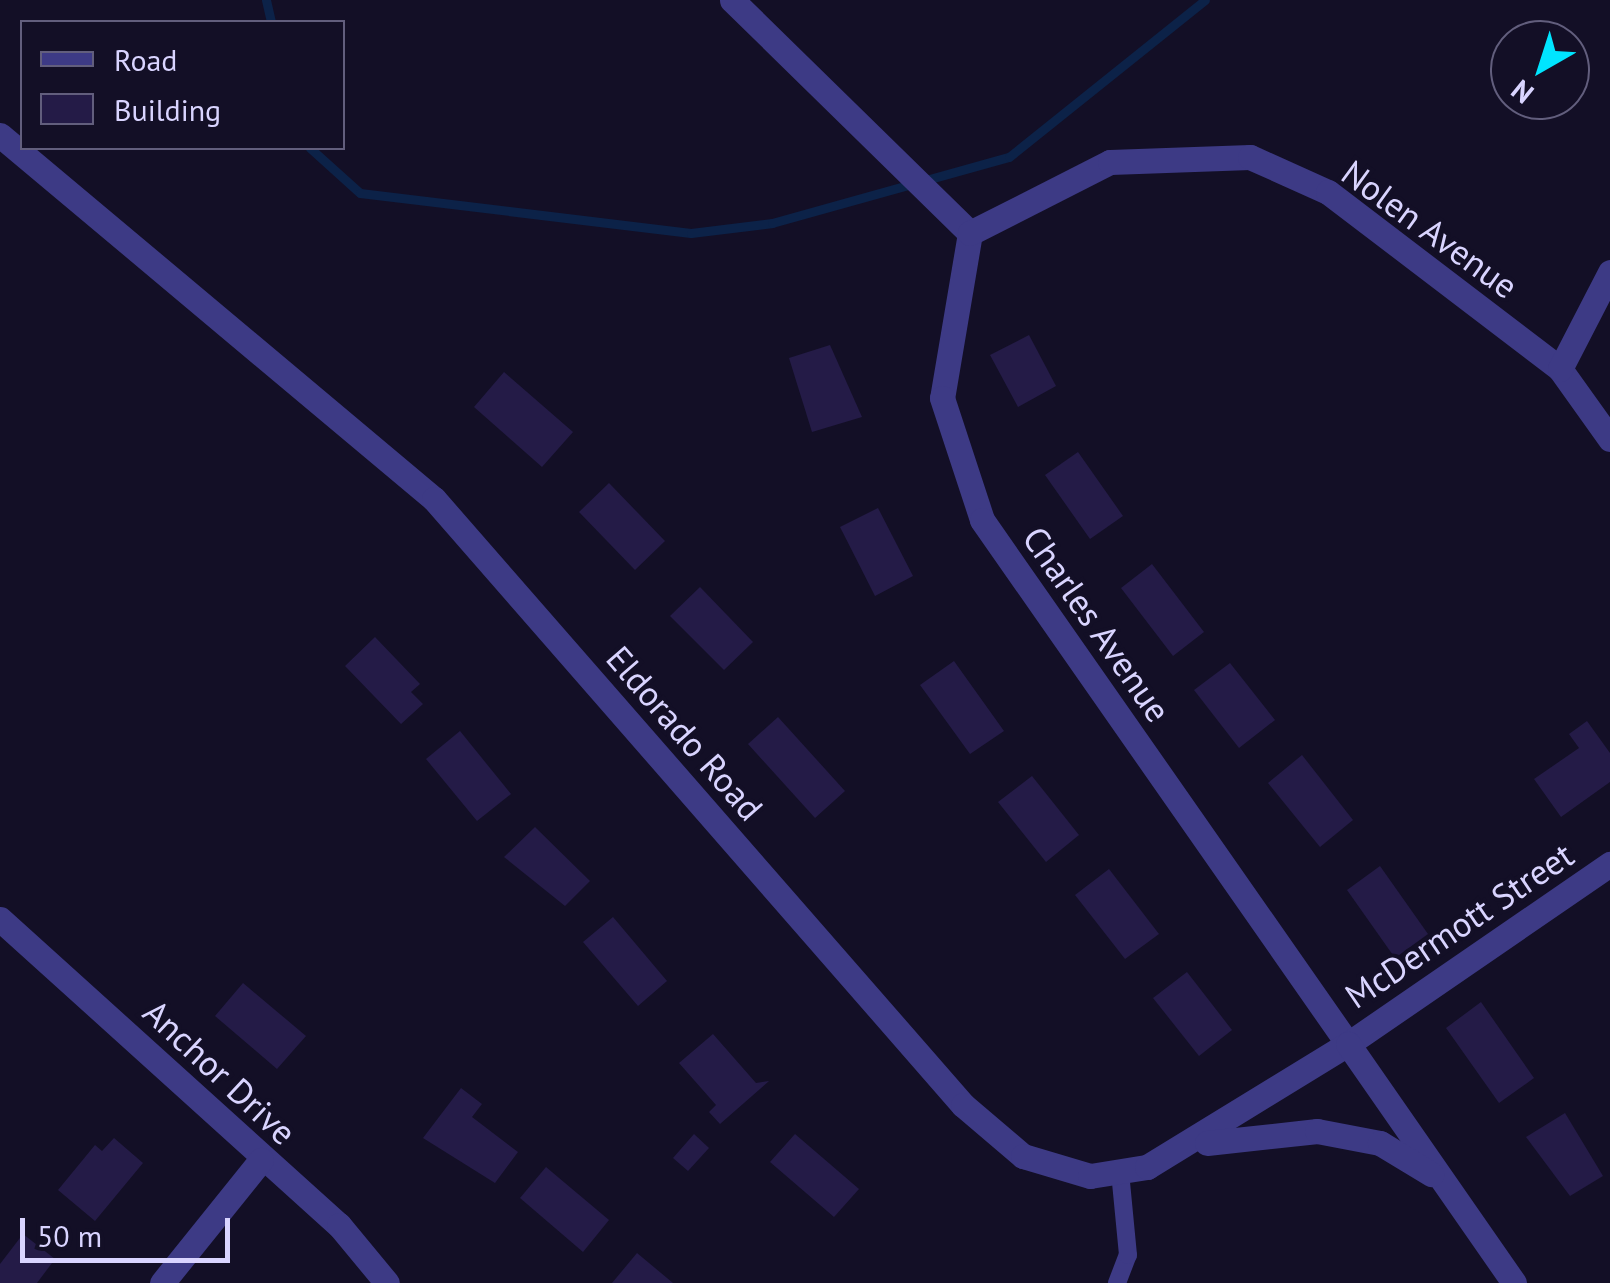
<!DOCTYPE html>
<html>
<head>
<meta charset="utf-8">
<style>
  body { margin:0 }
  #map { position:relative; width:1610px; height:1283px; overflow:hidden; background:#130f26; font-family:"PT Sans",sans-serif }
  div>[style] { position:absolute }
  [style*='--x'] { left:calc(var(--x)*1px); top:calc(var(--y)*1px); width:calc(var(--w)*1px); rotate:calc(var(--a)*1deg) }
  .stream>* { height:9px; margin:-4.5px; padding:0 4.5px; transform-origin:4.5px; border-radius:4.5px; background:#0c2248 }
  .building>* { inset:0; background:#241b47 }
  .service>* { height:18px; margin:-9px; padding:0 9px; transform-origin:9px; border-radius:9px; background:#3d3a85 }
  .minor>* { height:25px; margin:-12.5px; padding:0 12.5px; transform-origin:12.5px; border-radius:12.5px; background:#3d3a85 }
  .tertiary>* { height:25px; margin:-12.5px; padding:0 12.5px; transform-origin:12.5px; border-radius:12.5px; background:#3d3a85 }
  span { translate:-50% -50%; white-space:nowrap; text-align:center; line-height:1.15; -webkit-text-stroke:8px #130f26; paint-order:stroke }
  .street-label { font-size:35px; color:#d9d4ff }
  .legend { position:absolute; left:20px; top:20px; width:325px; height:130px; box-sizing:border-box; background:#130f26; border:2px solid #625e7d; margin:0; padding:12px 18px; list-style:none; font-size:30px; color:#d9d4ff }
  .legend li { display:flex; align-items:center; gap:20px; height:50px }
  .legend b { width:50px; border:2px solid #625e7d }
  .north { position:absolute; left:1490px; top:20px; width:100px; height:100px; box-sizing:border-box; background:#130f26; border:2px solid #625e7d; border-radius:50%; rotate:219deg; font-size:28px; font-weight:700; line-height:40px; text-align:center; color:#d9d4ff }
  .north::after { content:''; display:block; margin:auto; width:35px; height:45px; background:#00e5ff; clip-path:polygon(50% 0,100% 100%,50% 72%,0 100%) }
  .scale { position:absolute; left:20px; top:1218px; width:210px; height:45px; box-sizing:border-box; border:5px solid #d9d4ff; border-top:0; padding-left:12px; font-size:30px; line-height:35px; white-space:nowrap; color:#d9d4ff; -webkit-text-stroke:8px #130f26; paint-order:stroke }
</style>
</head>
<body>
<div id="map">
  <div class="stream">
    <i style="--x:266;--y:0;--w:23;--a:77"></i>
    <i style="--x:310;--y:148;--w:67;--a:42"></i>
    <i style="--x:360;--y:193;--w:333;--a:6.9"></i>
    <i style="--x:691;--y:233;--w:82;--a:-7"></i>
    <i style="--x:772;--y:223;--w:246;--a:-15.6"></i>
    <i style="--x:1009;--y:157;--w:251;--a:-38.7"></i>
  </div>
  <div class="building">
    <i style="clip-path:polygon(1029px 335px,1056px 386px,1018px 407px,990px 355px)"></i>
    <i style="clip-path:polygon(830px 345px,862px 417px,812px 432px,789px 358px)"></i>
    <i style="clip-path:polygon(504px 372px,573px 432px,542px 467px,474px 407px)"></i>
    <i style="clip-path:polygon(1078px 452px,1123px 516px,1090px 539px,1045px 475px)"></i>
    <i style="clip-path:polygon(609px 483px,665px 541px,635px 570px,579px 512px)"></i>
    <i style="clip-path:polygon(878px 508px,913px 576px,875px 596px,840px 527px)"></i>
    <i style="clip-path:polygon(1152px 564px,1204px 632px,1173px 656px,1121px 588px)"></i>
    <i style="clip-path:polygon(700px 587px,753px 642px,724px 670px,670px 616px)"></i>
    <i style="clip-path:polygon(375px 637px,420px 684px,411px 692px,423px 704px,401px 724px,345px 666px)"></i>
    <i style="clip-path:polygon(954px 661px,1004px 731px,970px 754px,920px 685px)"></i>
    <i style="clip-path:polygon(1230px 663px,1275px 720px,1239px 748px,1194px 690px)"></i>
    <i style="clip-path:polygon(778px 717px,845px 791px,815px 818px,748px 744px)"></i>
    <i style="clip-path:polygon(1587px 721px,1610px 753px,1610px 782px,1561px 817px,1534px 779px,1579px 748px,1569px 734px)"></i>
    <i style="clip-path:polygon(460px 731px,511px 794px,477px 821px,426px 759px)"></i>
    <i style="clip-path:polygon(1302px 755px,1353px 820px,1320px 847px,1268px 783px)"></i>
    <i style="clip-path:polygon(1032px 776px,1079px 835px,1046px 862px,998px 802px)"></i>
    <i style="clip-path:polygon(535px 827px,590px 881px,565px 906px,504px 857px)"></i>
    <i style="clip-path:polygon(1380px 866px,1428px 934px,1395px 958px,1347px 890px)"></i>
    <i style="clip-path:polygon(1109px 869px,1159px 934px,1125px 959px,1075px 895px)"></i>
    <i style="clip-path:polygon(613px 917px,667px 981px,638px 1006px,583px 942px)"></i>
    <i style="clip-path:polygon(1187px 972px,1232px 1030px,1199px 1056px,1153px 998px)"></i>
    <i style="clip-path:polygon(243px 983px,306px 1036px,277px 1069px,215px 1016px)"></i>
    <i style="clip-path:polygon(1481px 1002px,1534px 1078px,1499px 1103px,1446px 1028px)"></i>
    <i style="clip-path:polygon(713px 1034px,756px 1083px,769px 1081px,720px 1124px,709px 1112px,716px 1105px,679px 1063px)"></i>
    <i style="clip-path:polygon(461px 1088px,482px 1104px,472px 1117px,518px 1152px,495px 1183px,423px 1138px)"></i>
    <i style="clip-path:polygon(1565px 1113px,1603px 1176px,1570px 1196px,1526px 1137px)"></i>
    <i style="clip-path:polygon(694px 1134px,709px 1148px,688px 1171px,673px 1158px)"></i>
    <i style="clip-path:polygon(795px 1134px,859px 1189px,834px 1217px,770px 1162px)"></i>
    <i style="clip-path:polygon(114px 1138px,143px 1163px,95px 1221px,58px 1190px,95px 1145px,102px 1151px)"></i>
    <i style="clip-path:polygon(546px 1167px,609px 1220px,583px 1252px,520px 1198px)"></i>
    <i style="clip-path:polygon(23px 1234px,55px 1259px,37px 1283px,0 1283px,0 1264px)"></i>
    <i style="clip-path:polygon(637px 1253px,673px 1283px,612px 1283px)"></i>
  </div>
  <div class="service">
    <i style="--x:1117;--y:1283;--w:30;--a:-69"></i>
    <i style="--x:1128;--y:1255;--w:83;--a:-95.5"></i>
  </div>
  <div class="minor">
    <i style="--x:732;--y:0;--w:333;--a:44.4"></i>
    <i style="--x:970;--y:233;--w:167;--a:99.6"></i>
    <i style="--x:942;--y:398;--w:128;--a:71.8"></i>
    <i style="--x:982;--y:520;--w:639;--a:55.07"></i>
    <i style="--x:1348;--y:1044;--w:318;--a:-34.5"></i>
    <i style="--x:970;--y:233;--w:157;--a:-26.9"></i>
    <i style="--x:1110;--y:162;--w:140;--a:-2"></i>
    <i style="--x:1250;--y:157;--w:85;--a:24.2"></i>
    <i style="--x:1328;--y:192;--w:292;--a:37.3"></i>
    <i style="--x:1560;--y:369;--w:86;--a:54.5"></i>
    <i style="--x:1560;--y:369;--w:109;--a:-62.7"></i>
    <i style="--x:0;--y:919;--w:457;--a:42.1"></i>
    <i style="--x:339;--y:1225;--w:75;--a:50.4"></i>
    <i style="--x:162;--y:1283;--w:158;--a:-51.2"></i>
  </div>
  <div class="tertiary">
    <i style="--x:0;--y:135;--w:566;--a:39.99"></i>
    <i style="--x:434;--y:499;--w:804;--a:48.88"></i>
    <i style="--x:963;--y:1105;--w:79;--a:40.4"></i>
    <i style="--x:1023;--y:1156;--w:70;--a:16.6"></i>
    <i style="--x:1090;--y:1176;--w:58;--a:-9"></i>
    <i style="--x:1147;--y:1167;--w:236;--a:-31.5"></i>
    <i style="--x:1348;--y:1044;--w:291;--a:55.2"></i>
    <i style="--x:1207;--y:1143;--w:111;--a:-6.2"></i>
    <i style="--x:1317;--y:1131;--w:64;--a:10.8"></i>
    <i style="--x:1380;--y:1143;--w:60;--a:31.3"></i>
  </div>
  <div class="street-label">
    <span style="left:1430px;top:229px;rotate:36deg">Nolen Avenue</span>
    <span style="left:1097px;top:624px;rotate:55deg">Charles Avenue</span>
    <span style="left:685px;top:733px;rotate:49deg">Eldorado Road</span>
    <span style="left:1459px;top:925px;rotate:-34deg">McDermott Street</span>
    <span style="left:220px;top:1072px;rotate:43deg">Anchor Drive</span>
  </div>
  <ul class="legend">
  <li><b style="height:12px;background:#3d3a85"></b>Road</li>
  <li><b style="height:28px;background:#241b47"></b>Building</li>
  </ul>
  <div class="north">N</div>
  <div class="scale">50 m</div>
</div>
</body>
</html>
